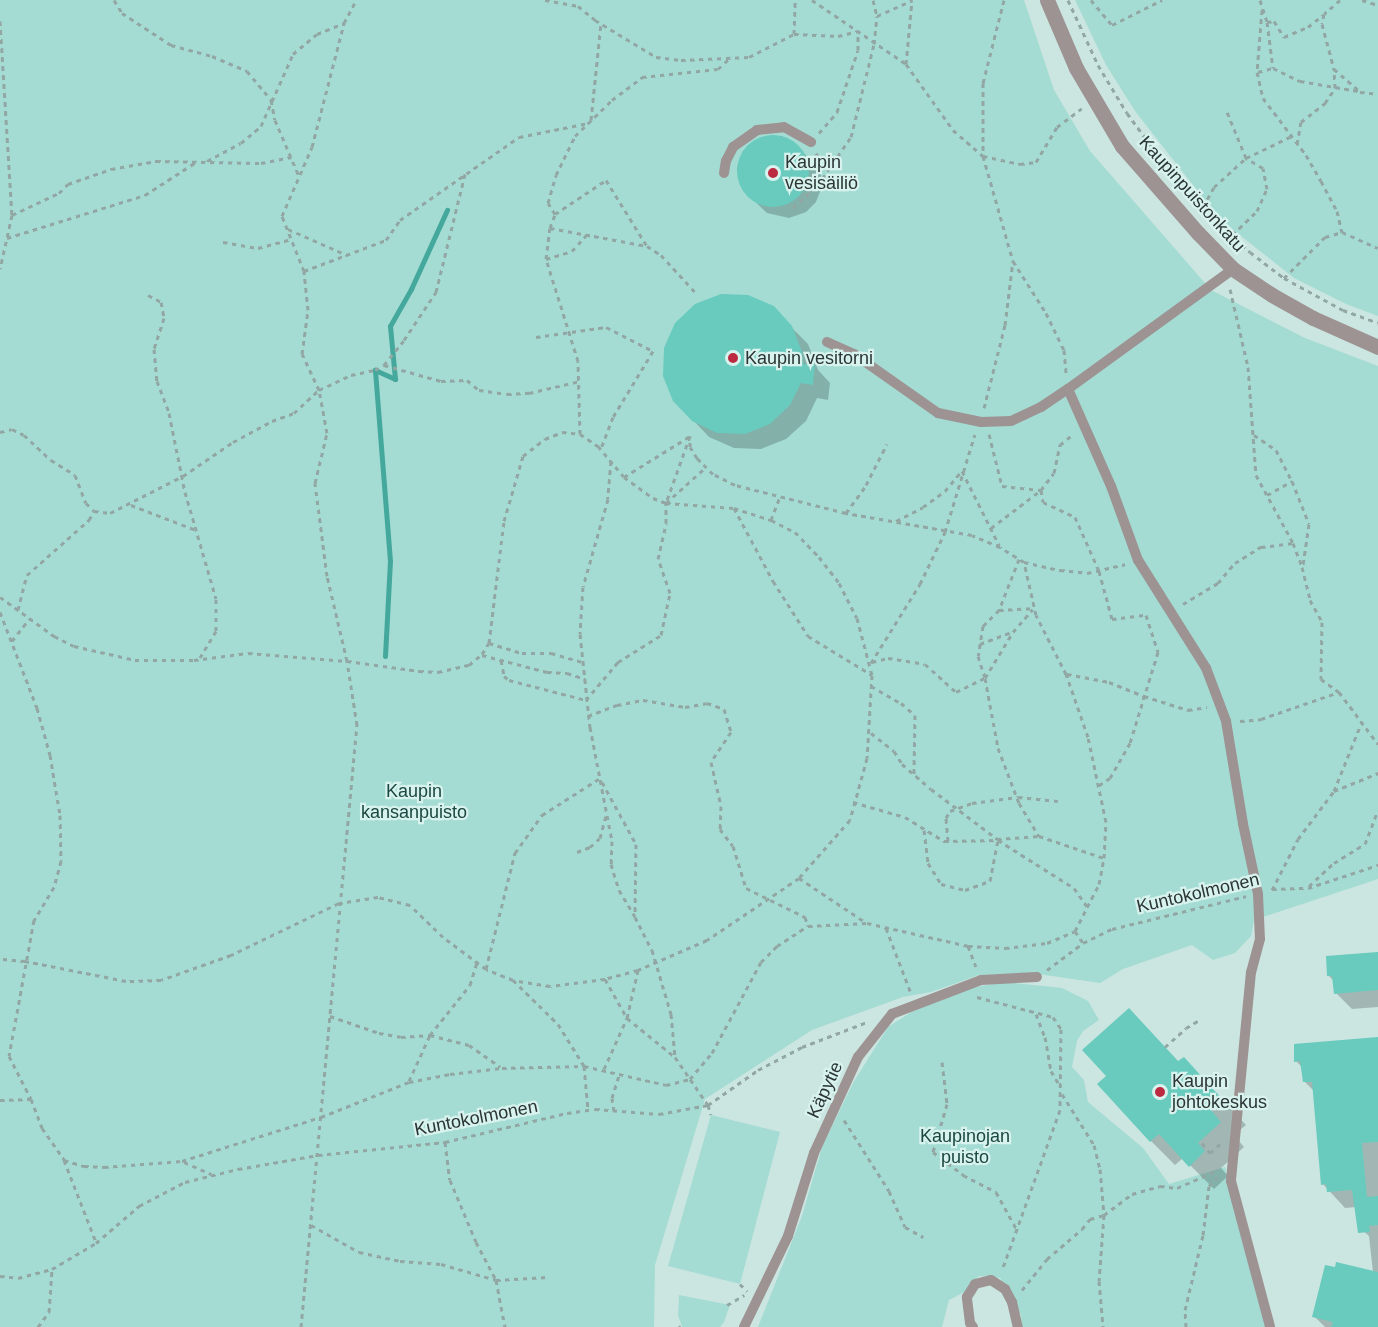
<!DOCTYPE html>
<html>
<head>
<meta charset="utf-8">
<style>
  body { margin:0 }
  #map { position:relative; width:1378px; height:1327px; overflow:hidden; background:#cbe5e0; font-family:Arial,sans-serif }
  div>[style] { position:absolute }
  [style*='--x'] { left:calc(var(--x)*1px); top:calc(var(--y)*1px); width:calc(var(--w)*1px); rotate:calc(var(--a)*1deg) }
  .green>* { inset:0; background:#a4dcd4 }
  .shadow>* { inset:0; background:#0003 }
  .stream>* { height:5px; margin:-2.5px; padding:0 2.5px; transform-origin:2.5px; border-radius:2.5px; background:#44a89c }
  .building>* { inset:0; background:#69cabe }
  .round { border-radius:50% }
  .path>* { height:3px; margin-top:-1.5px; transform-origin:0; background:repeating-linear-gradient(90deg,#92a7a3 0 4.5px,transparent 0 9px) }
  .service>* { height:10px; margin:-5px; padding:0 5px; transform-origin:5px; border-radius:5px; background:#9d9392 }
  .minor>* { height:15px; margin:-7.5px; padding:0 7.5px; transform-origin:7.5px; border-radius:7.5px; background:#9d9392 }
  .dots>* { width:16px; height:16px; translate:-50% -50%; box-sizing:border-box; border:3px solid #d8f2ee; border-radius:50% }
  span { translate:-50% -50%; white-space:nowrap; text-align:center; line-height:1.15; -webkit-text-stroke:4.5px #d8f2ee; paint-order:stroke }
  .poi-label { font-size:18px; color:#2b3634 }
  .left { translate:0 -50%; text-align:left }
  .street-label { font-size:18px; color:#2b3634 }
  .park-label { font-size:18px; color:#1b4842 }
</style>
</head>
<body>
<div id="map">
  <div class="green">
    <i style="clip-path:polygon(0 0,1024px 0,1054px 90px,1090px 151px,1211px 290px,1305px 338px,1378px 366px,1378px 879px,1254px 920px,1251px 936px,1235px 953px,1213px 960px,1192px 945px,1123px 969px,1100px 983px,1038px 974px,979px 975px,931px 992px,903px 997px,812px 1030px,705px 1099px,655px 1265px,654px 1327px,0 1327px)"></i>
    <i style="clip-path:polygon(1075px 0,1378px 0,1378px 316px,1346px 304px,1294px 278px,1231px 228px,1207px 203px,1135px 111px,1106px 65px)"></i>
    <i style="clip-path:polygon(1005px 982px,1062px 988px,1088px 1001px,1099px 1020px,1083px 1031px,1077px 1041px,1072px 1067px,1084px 1080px,1088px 1102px,1143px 1148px,1169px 1184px,1225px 1167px,1266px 1327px,1022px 1327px,1021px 1315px,1000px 1278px,979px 1276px,966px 1291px,949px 1300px,942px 1327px,758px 1327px,802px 1216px,822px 1147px,853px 1083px,888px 1027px,921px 1006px,969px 988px)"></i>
    <i style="clip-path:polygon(711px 1115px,780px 1132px,740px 1284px,668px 1266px)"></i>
    <i style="clip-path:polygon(679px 1295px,730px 1305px,724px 1322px,720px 1327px,682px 1327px,678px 1315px)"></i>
  </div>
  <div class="shadow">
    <i style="clip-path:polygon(782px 136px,815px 162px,821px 175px,821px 189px,816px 202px,806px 212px,789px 218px,767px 213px,744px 191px,737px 169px,743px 151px,760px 139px)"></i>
    <i style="clip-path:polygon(785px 321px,808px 344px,818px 370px,830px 383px,828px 400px,817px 398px,806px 421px,786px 439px,761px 449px,734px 448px,709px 437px,693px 420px)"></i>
    <i style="clip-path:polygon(1378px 953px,1378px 1007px,1352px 1009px,1336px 993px,1334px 981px,1329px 976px)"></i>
    <i style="clip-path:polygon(1129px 1010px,1179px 1063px,1184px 1059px,1246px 1125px,1234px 1135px,1244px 1147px,1221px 1168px,1228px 1176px,1214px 1189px,1183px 1158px,1175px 1165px,1151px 1141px,1108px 1076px)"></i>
    <i style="clip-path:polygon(1378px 1038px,1378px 1327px,1325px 1327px,1314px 1316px,1336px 1269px,1373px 1272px,1369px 1236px,1359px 1227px,1356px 1207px,1345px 1208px,1323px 1184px,1314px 1091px,1305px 1082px,1303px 1068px,1296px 1061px)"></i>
  </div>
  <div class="stream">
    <i style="--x:385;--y:656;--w:95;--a:-87"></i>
    <i style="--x:390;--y:561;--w:192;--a:-94.5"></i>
    <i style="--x:375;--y:370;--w:22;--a:24"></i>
    <i style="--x:395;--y:379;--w:53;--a:-95.4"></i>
    <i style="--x:390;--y:326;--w:43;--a:-60.4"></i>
    <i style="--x:411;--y:289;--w:87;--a:-65.5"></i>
  </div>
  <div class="building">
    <i class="round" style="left:737px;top:135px;width:72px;height:72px"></i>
    <i style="clip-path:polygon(721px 294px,748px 295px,774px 306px,792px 326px,802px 352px,803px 364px,815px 365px,813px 385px,801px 383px,790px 405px,770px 424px,745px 434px,717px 433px,692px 421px,673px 401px,663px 376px,664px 348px,675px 323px,695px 304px)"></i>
    <i style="clip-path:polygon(1378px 952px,1378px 990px,1334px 994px,1332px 976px,1327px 976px,1326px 956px)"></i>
    <i style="clip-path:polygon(1129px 1008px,1178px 1061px,1184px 1057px,1223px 1100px,1211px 1110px,1221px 1122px,1198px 1143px,1205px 1151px,1189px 1167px,1159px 1134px,1150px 1142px,1097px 1084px,1106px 1076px,1082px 1050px)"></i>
    <i style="clip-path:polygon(1378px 1037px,1378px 1142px,1362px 1143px,1367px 1197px,1378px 1196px,1378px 1225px,1369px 1226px,1370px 1232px,1358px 1233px,1352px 1190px,1327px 1192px,1326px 1184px,1321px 1185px,1312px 1082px,1303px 1082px,1300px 1061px,1294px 1062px,1294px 1044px)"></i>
    <i style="clip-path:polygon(1336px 1262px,1378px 1272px,1378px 1327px,1331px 1327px,1333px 1322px,1312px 1317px,1325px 1265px,1335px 1267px)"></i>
  </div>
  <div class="path">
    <i style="--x:114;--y:0;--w:15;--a:58"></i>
    <i style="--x:122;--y:13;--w:59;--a:33.1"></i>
    <i style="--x:171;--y:45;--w:42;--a:15"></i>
    <i style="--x:212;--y:56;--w:38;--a:23"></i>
    <i style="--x:247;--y:71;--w:38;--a:50"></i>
    <i style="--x:271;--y:100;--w:20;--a:79"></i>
    <i style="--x:275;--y:120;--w:59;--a:66.9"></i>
    <i style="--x:545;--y:0;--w:34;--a:10"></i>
    <i style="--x:578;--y:6;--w:22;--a:39"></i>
    <i style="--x:595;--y:20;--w:71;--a:31.2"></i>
    <i style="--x:656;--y:57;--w:25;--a:7"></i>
    <i style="--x:681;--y:60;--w:68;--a:-2.5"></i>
    <i style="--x:749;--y:57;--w:51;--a:-27.1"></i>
    <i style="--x:794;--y:34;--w:44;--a:2.6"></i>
    <i style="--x:838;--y:36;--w:21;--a:-14"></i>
    <i style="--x:812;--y:0;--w:114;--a:34.2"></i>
    <i style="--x:906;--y:64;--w:81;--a:54.5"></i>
    <i style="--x:953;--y:130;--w:40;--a:41"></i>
    <i style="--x:983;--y:156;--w:38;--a:12"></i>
    <i style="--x:1020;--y:164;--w:16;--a:-7"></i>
    <i style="--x:1036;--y:162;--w:41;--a:-59"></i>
    <i style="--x:1057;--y:127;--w:31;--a:-37"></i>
    <i style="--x:873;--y:0;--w:16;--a:76"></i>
    <i style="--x:1004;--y:0;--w:86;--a:104.2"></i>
    <i style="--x:983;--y:83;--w:73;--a:90"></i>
    <i style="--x:983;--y:156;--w:109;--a:74.1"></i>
    <i style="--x:1013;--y:261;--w:62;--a:57.6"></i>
    <i style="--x:1046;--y:313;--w:41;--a:64.1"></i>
    <i style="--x:1064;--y:350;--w:23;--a:85"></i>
    <i style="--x:1068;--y:0;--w:72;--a:65.2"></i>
    <i style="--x:1098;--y:65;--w:56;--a:58.9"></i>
    <i style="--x:1127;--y:113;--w:61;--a:53.7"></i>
    <i style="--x:1163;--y:162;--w:60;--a:48.4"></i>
    <i style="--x:1203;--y:207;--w:65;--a:43.8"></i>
    <i style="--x:1250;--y:252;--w:43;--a:37.4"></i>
    <i style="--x:1284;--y:278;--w:67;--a:28.5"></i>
    <i style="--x:1343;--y:310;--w:37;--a:20"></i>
    <i style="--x:1091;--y:0;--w:33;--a:50"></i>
    <i style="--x:1112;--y:25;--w:56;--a:-26.6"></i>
    <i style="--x:1260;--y:0;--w:23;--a:72"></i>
    <i style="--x:1267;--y:22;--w:46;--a:82.6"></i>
    <i style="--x:1340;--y:0;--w:21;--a:139"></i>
    <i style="--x:1324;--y:14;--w:10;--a:101"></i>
    <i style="--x:1322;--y:24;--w:47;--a:75.1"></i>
    <i style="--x:1334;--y:69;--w:35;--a:41"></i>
    <i style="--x:1360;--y:92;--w:18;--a:6"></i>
    <i style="--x:1362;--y:0;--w:17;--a:17"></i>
    <i style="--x:1262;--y:10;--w:62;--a:94.6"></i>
    <i style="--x:1257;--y:72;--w:27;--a:77"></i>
    <i style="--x:1263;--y:98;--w:71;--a:53"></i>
    <i style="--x:1306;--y:155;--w:30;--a:60"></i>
    <i style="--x:1321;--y:181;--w:34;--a:62"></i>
    <i style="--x:1337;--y:211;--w:22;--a:77"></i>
    <i style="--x:0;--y:21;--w:194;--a:86.5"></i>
    <i style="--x:12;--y:215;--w:55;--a:102.5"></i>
    <i style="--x:1267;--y:22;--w:7;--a:-8"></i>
    <i style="--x:1274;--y:21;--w:19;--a:58"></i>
    <i style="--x:1284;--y:37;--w:26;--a:-23"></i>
    <i style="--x:1308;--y:27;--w:19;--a:-39"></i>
    <i style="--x:794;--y:34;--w:34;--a:-88"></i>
    <i style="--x:906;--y:64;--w:63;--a:-84.6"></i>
    <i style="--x:1258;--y:72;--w:16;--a:-15"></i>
    <i style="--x:1273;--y:68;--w:30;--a:26"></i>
    <i style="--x:1300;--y:81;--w:59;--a:9.8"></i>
    <i style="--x:591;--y:120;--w:98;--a:-84.1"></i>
    <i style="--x:819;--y:133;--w:28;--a:-49"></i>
    <i style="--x:837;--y:112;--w:65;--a:-71.3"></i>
    <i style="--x:858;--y:50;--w:19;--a:-90"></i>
    <i style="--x:1297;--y:144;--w:22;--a:-80"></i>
    <i style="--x:1301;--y:122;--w:31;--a:-38"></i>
    <i style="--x:1325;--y:103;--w:18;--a:-56"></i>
    <i style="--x:1335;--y:88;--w:19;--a:-93"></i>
    <i style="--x:816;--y:153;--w:6;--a:59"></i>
    <i style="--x:819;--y:158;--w:27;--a:94"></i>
    <i style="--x:207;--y:161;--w:38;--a:-28"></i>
    <i style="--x:241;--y:143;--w:26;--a:-40"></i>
    <i style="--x:261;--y:126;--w:79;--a:-66"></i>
    <i style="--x:293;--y:54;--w:31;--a:-40"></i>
    <i style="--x:317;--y:34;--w:29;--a:-22"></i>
    <i style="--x:1203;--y:207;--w:23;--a:-61"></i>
    <i style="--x:1214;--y:187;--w:43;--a:-42.2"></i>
    <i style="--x:1246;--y:158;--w:51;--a:-25.6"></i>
    <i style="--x:793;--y:208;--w:33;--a:-43"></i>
    <i style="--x:817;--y:186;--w:60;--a:-55.2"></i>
    <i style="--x:851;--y:137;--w:96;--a:-76.1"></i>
    <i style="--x:874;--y:44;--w:28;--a:-84"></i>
    <i style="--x:877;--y:16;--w:39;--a:-24"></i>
    <i style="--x:555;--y:214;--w:61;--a:-33.7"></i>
    <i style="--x:606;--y:180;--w:78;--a:58.2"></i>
    <i style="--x:12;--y:215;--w:52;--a:-25.1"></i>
    <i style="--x:59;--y:193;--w:13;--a:-45"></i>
    <i style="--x:68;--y:184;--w:46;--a:-19.2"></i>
    <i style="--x:111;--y:169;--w:46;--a:-10.1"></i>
    <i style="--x:156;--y:161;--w:105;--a:1.1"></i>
    <i style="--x:261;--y:163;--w:31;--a:-11"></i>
    <i style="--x:550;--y:228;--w:99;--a:10.5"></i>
    <i style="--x:647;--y:246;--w:17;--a:33"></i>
    <i style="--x:661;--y:255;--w:52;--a:47.4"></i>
    <i style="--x:288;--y:229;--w:64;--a:23.8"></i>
    <i style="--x:7;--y:238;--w:145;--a:-17.3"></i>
    <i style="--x:145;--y:195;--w:61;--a:-32.9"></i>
    <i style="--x:1226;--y:241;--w:43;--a:-44.1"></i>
    <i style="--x:1257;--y:211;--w:24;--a:-66"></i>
    <i style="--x:1267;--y:189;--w:21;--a:-101"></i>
    <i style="--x:1263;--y:168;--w:20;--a:-150"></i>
    <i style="--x:1246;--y:158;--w:50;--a:-112.4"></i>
    <i style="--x:223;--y:242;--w:36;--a:10"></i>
    <i style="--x:258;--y:248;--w:34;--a:-15"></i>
    <i style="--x:546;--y:259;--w:27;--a:-17"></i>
    <i style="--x:572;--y:251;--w:24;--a:-48"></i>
    <i style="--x:304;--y:271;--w:88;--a:-20.7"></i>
    <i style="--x:386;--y:240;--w:24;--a:-55"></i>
    <i style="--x:400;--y:220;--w:145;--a:-34.9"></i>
    <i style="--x:519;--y:137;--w:71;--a:-11.3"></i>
    <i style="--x:1284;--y:278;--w:58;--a:-45"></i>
    <i style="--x:1325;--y:237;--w:18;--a:-16"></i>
    <i style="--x:1342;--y:232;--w:39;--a:24"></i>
    <i style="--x:1230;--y:289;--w:80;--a:77"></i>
    <i style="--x:1248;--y:367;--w:108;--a:85.8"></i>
    <i style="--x:1256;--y:475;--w:77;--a:61.4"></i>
    <i style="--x:1293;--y:543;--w:26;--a:69"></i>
    <i style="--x:1302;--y:567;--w:34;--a:76"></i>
    <i style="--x:1310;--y:600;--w:25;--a:61"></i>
    <i style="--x:1322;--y:622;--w:57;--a:91"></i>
    <i style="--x:1321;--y:679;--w:22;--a:36"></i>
    <i style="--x:1339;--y:692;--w:65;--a:53.1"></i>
    <i style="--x:148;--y:295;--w:15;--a:28"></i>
    <i style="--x:161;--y:302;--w:16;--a:79"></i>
    <i style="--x:164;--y:318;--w:33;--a:108"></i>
    <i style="--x:154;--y:349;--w:32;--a:85"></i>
    <i style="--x:157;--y:381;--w:34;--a:69"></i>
    <i style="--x:169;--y:413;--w:81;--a:78.6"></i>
    <i style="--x:185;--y:492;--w:111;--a:73.8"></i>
    <i style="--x:216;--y:599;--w:32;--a:90"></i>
    <i style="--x:216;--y:631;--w:31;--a:121"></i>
    <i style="--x:536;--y:337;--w:71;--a:-8.1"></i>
    <i style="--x:606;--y:327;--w:53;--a:27.1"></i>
    <i style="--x:653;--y:351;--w:77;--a:121.2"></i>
    <i style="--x:613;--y:417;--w:34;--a:111"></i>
    <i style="--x:384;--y:365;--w:59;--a:15.7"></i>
    <i style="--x:441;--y:381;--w:26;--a:-2"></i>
    <i style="--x:467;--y:380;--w:16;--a:40"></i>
    <i style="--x:479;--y:390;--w:28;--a:8"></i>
    <i style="--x:507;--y:394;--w:22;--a:-3"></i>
    <i style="--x:529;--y:393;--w:52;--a:-13.2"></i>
    <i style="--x:984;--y:408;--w:86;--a:-75.8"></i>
    <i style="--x:1005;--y:325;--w:64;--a:-82.9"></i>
    <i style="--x:0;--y:432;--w:12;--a:-14"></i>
    <i style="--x:12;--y:429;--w:13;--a:27"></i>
    <i style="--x:24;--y:435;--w:37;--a:43"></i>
    <i style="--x:51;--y:460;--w:28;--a:32"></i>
    <i style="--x:75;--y:475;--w:30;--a:69"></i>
    <i style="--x:86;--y:503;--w:11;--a:45"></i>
    <i style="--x:94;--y:511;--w:16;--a:7"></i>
    <i style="--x:110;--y:513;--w:82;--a:-26.9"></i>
    <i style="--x:183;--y:476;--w:60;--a:-34.2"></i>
    <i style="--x:233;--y:442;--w:44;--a:-28.3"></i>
    <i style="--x:272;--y:421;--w:23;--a:-20"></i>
    <i style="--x:294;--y:413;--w:34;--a:-43"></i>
    <i style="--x:319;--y:390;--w:35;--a:-25"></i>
    <i style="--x:351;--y:375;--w:25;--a:-12"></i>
    <i style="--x:375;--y:370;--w:10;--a:-29"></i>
    <i style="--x:384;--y:365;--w:32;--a:-51"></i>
    <i style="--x:404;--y:340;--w:58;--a:-56.3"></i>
    <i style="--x:436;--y:292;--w:122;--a:-76.2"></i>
    <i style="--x:580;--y:434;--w:73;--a:-91.6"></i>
    <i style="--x:578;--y:361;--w:107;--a:-107.4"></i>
    <i style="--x:546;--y:259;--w:31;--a:-83"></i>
    <i style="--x:550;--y:228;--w:15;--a:-70"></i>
    <i style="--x:555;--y:214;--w:13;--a:-122"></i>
    <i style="--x:548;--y:203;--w:29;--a:-74"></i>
    <i style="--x:556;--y:175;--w:43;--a:-64"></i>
    <i style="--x:575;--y:136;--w:52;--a:-44.2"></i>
    <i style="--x:612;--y:100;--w:38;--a:-37"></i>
    <i style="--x:642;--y:77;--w:76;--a:-6"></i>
    <i style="--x:718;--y:69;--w:18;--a:-43"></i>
    <i style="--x:989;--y:434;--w:54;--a:76"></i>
    <i style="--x:1002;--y:486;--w:39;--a:6"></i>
    <i style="--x:1041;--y:490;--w:12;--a:81"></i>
    <i style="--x:1043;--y:502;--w:35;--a:25"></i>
    <i style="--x:1075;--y:517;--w:59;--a:66"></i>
    <i style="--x:1099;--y:571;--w:50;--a:74.8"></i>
    <i style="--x:1112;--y:619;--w:34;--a:-7"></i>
    <i style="--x:1146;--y:615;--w:39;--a:72"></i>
    <i style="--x:1158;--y:652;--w:95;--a:107.1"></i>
    <i style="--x:1130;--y:743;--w:40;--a:119.7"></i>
    <i style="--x:1110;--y:778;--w:14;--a:146"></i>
    <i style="--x:1254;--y:435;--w:27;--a:34"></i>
    <i style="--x:1276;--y:450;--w:35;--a:63"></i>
    <i style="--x:611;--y:461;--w:38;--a:95"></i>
    <i style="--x:608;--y:499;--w:91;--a:105.9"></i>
    <i style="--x:583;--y:587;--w:47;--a:93.7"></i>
    <i style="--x:580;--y:634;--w:94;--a:83.9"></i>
    <i style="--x:590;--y:727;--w:116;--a:79.1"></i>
    <i style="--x:612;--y:841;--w:23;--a:92"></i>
    <i style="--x:611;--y:864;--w:27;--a:73"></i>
    <i style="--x:619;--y:890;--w:31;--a:59"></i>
    <i style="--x:624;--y:477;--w:78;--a:-31.8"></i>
    <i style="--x:690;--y:436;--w:71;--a:109.7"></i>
    <i style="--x:666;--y:503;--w:54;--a:-42"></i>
    <i style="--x:1267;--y:495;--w:29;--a:-29"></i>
    <i style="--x:1292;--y:481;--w:46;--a:68.4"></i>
    <i style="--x:1309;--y:524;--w:41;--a:98.3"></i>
    <i style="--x:131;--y:505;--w:70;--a:21"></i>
    <i style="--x:734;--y:508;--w:83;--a:61.9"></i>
    <i style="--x:773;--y:581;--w:65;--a:57.5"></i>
    <i style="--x:808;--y:636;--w:75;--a:31.4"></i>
    <i style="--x:846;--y:513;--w:34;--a:-54"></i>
    <i style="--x:866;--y:485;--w:46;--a:-62.9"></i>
    <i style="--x:771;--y:520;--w:25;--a:-69"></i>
    <i style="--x:896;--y:521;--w:30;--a:-27"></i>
    <i style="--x:923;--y:507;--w:27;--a:-36"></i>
    <i style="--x:945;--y:491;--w:26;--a:-50"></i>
    <i style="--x:962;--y:471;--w:83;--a:63.4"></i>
    <i style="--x:991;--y:528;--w:63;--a:-37.2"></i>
    <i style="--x:1041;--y:490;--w:21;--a:-53"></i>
    <i style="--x:1054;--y:473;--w:29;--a:-78"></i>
    <i style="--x:1060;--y:445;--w:17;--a:-40"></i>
    <i style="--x:1019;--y:559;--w:55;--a:111.4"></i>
    <i style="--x:999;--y:610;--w:23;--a:135"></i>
    <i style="--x:983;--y:626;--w:30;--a:99"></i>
    <i style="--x:978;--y:656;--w:23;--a:72"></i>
    <i style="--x:985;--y:678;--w:71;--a:79.5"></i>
    <i style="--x:998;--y:748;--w:59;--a:69.1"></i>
    <i style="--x:1019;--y:803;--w:39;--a:59"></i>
    <i style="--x:1024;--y:562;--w:37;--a:13"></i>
    <i style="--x:1060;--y:570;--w:27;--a:6"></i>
    <i style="--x:1087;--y:573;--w:39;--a:-13"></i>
    <i style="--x:0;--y:597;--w:67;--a:35.8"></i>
    <i style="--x:54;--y:636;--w:22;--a:27"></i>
    <i style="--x:74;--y:646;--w:63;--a:12.9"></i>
    <i style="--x:135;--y:660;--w:59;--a:0"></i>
    <i style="--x:194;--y:660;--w:54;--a:-7.4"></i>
    <i style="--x:248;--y:653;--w:99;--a:4.6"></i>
    <i style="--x:347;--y:661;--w:73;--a:7.9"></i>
    <i style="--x:419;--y:671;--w:19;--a:3"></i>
    <i style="--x:438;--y:672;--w:32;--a:-13"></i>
    <i style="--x:469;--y:665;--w:17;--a:-40"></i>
    <i style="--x:482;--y:654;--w:13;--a:-58"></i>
    <i style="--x:489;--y:643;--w:123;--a:-83"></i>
    <i style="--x:504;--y:521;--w:68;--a:-73.7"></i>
    <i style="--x:523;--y:456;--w:28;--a:-38"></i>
    <i style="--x:545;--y:439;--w:18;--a:-22"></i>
    <i style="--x:562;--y:432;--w:18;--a:6"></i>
    <i style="--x:580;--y:434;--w:22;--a:34"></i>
    <i style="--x:598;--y:446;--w:40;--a:50"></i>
    <i style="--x:624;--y:477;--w:36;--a:36"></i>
    <i style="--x:653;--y:498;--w:14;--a:21"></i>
    <i style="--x:666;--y:503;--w:68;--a:4.2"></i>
    <i style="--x:734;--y:508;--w:39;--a:18"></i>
    <i style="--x:771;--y:520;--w:27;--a:27"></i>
    <i style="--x:795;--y:532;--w:35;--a:46"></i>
    <i style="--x:819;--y:557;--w:33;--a:52"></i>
    <i style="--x:839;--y:583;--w:39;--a:63"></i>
    <i style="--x:857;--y:618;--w:59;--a:75.3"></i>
    <i style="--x:872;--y:675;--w:83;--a:93.4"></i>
    <i style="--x:867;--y:758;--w:64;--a:105.3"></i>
    <i style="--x:850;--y:820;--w:77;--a:131.3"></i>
    <i style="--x:799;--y:878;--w:111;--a:146"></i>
    <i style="--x:707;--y:940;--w:75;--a:156.5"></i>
    <i style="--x:638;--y:970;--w:34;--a:165"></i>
    <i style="--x:605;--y:979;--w:55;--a:172.7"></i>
    <i style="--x:550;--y:986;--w:37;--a:-171"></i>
    <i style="--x:513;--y:980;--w:29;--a:-158"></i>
    <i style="--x:486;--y:969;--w:54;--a:-143.3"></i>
    <i style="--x:443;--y:937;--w:46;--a:-135.9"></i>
    <i style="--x:410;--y:905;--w:33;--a:-166"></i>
    <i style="--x:378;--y:897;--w:39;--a:171"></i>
    <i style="--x:339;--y:903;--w:120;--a:154.3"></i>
    <i style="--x:231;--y:955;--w:74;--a:160.3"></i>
    <i style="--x:161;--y:980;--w:35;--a:178"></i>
    <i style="--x:126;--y:981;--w:103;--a:-168.8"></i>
    <i style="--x:25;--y:961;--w:25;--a:-175"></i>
    <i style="--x:1183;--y:604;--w:41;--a:-31"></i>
    <i style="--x:1218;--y:583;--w:26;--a:-50"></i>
    <i style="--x:1235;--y:563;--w:31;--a:-32"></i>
    <i style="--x:1261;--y:547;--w:32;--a:-7"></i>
    <i style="--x:18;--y:610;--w:36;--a:-76"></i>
    <i style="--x:27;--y:575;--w:83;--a:-41.6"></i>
    <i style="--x:89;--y:520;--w:10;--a:-61"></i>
    <i style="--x:999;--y:610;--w:34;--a:-3"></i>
    <i style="--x:0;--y:612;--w:103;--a:68.9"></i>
    <i style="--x:37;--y:708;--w:49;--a:74.5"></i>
    <i style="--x:50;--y:755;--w:61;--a:80.5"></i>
    <i style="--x:60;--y:815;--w:46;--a:88.8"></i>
    <i style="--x:61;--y:861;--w:27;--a:105"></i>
    <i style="--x:54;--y:887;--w:39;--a:121"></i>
    <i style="--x:34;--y:920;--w:138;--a:100.4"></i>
    <i style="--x:9;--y:1056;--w:48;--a:62.9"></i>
    <i style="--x:31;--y:1099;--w:31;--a:69"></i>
    <i style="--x:42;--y:1128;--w:39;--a:55"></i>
    <i style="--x:64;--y:1160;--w:21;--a:17"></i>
    <i style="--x:84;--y:1166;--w:20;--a:3"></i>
    <i style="--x:104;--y:1167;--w:78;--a:-4.4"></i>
    <i style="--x:182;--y:1161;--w:146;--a:-17.6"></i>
    <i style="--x:321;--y:1117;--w:95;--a:-21.7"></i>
    <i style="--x:409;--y:1082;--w:42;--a:-11"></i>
    <i style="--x:450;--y:1074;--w:52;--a:-6.6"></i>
    <i style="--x:502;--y:1068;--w:82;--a:-1.4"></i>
    <i style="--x:584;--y:1066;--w:84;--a:13"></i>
    <i style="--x:666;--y:1085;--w:25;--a:-14"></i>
    <i style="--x:690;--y:1079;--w:34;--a:-50"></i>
    <i style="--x:712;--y:1053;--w:103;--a:-61.7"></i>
    <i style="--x:761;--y:962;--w:23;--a:-45"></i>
    <i style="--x:777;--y:946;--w:37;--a:-33"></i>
    <i style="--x:808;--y:926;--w:59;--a:-2.9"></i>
    <i style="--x:867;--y:923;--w:104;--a:12.8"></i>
    <i style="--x:968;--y:946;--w:37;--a:3"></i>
    <i style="--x:1005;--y:948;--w:42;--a:-6.8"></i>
    <i style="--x:1047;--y:943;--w:30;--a:-23"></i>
    <i style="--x:1075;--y:931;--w:53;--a:-62.9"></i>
    <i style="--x:1099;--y:884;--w:26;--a:-79"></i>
    <i style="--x:1104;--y:858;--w:36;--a:-87"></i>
    <i style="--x:1106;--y:822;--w:87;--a:-102"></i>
    <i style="--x:1088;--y:737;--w:67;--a:-109.2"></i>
    <i style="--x:1066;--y:674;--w:66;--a:-117"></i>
    <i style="--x:1036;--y:615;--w:54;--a:-102.8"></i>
    <i style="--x:1024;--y:562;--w:28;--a:-148"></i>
    <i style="--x:1000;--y:547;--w:30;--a:-157"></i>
    <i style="--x:972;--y:535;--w:128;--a:-170.1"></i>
    <i style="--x:846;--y:513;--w:114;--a:-165.8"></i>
    <i style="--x:735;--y:485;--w:25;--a:-153"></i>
    <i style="--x:713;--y:474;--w:23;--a:-135"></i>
    <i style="--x:697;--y:458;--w:13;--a:-122"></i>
    <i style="--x:690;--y:447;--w:11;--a:-90"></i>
    <i style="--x:12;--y:641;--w:28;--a:-52"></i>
    <i style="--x:489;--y:643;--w:34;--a:17"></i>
    <i style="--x:522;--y:653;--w:29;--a:0"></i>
    <i style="--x:551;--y:653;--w:33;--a:16"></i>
    <i style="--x:980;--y:644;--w:34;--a:-21"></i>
    <i style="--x:482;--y:655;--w:67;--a:14.7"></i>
    <i style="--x:547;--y:672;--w:20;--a:3"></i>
    <i style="--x:567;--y:673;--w:19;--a:18"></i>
    <i style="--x:501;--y:660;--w:16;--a:79"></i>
    <i style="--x:504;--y:676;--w:6;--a:39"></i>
    <i style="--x:509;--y:680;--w:80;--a:14.6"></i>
    <i style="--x:586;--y:700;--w:50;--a:-49.9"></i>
    <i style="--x:618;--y:662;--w:51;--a:-32.1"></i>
    <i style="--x:661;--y:635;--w:43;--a:-77.9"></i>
    <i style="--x:670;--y:593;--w:36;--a:-109"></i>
    <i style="--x:658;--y:559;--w:37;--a:-77"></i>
    <i style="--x:666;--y:523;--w:20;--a:-90"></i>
    <i style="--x:872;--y:662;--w:16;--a:-14"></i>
    <i style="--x:888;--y:658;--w:37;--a:9"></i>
    <i style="--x:925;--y:664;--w:42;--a:42.1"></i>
    <i style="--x:956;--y:692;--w:32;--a:-26"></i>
    <i style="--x:985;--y:678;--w:54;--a:-58.7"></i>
    <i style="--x:1013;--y:632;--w:30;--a:-49"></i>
    <i style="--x:871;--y:663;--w:93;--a:-58.2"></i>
    <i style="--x:920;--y:584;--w:58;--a:-64.3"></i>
    <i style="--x:945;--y:532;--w:102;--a:-73"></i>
    <i style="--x:1067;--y:674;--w:43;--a:10.8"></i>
    <i style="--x:1109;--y:682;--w:38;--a:22"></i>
    <i style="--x:1144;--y:696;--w:46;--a:17.7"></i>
    <i style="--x:1188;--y:710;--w:19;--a:-9"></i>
    <i style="--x:871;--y:686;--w:34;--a:30"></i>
    <i style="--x:901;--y:703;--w:18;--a:41"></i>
    <i style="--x:915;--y:715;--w:59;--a:91"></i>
    <i style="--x:588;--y:716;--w:31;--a:-21"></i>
    <i style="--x:617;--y:705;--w:26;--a:-11"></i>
    <i style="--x:643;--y:700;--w:43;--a:9.5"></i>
    <i style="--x:685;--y:707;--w:22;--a:-10"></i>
    <i style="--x:707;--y:703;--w:18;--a:19"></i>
    <i style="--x:724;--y:709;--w:24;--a:73"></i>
    <i style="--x:731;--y:732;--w:36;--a:124"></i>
    <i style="--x:711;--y:762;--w:45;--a:77.2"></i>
    <i style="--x:721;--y:806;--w:23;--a:92"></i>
    <i style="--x:720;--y:829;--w:21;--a:53"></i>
    <i style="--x:733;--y:846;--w:44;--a:72.8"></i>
    <i style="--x:746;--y:888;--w:66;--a:26.2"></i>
    <i style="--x:805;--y:917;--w:9;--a:72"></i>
    <i style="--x:1240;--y:721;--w:21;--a:-5"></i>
    <i style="--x:1261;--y:719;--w:83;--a:-19.1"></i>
    <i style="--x:871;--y:733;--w:29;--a:38"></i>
    <i style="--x:894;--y:751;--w:15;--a:58"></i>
    <i style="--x:902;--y:764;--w:38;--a:41"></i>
    <i style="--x:931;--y:789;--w:83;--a:37.1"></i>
    <i style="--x:997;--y:839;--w:42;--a:-4.1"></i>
    <i style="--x:1039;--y:836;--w:69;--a:18.7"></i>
    <i style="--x:602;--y:782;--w:71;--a:61.3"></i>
    <i style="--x:636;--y:844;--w:73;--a:90.8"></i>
    <i style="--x:635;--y:917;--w:37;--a:63"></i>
    <i style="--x:652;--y:950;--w:67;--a:73.5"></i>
    <i style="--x:671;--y:1014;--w:43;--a:84.7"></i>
    <i style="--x:1334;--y:791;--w:48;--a:-22.2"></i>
    <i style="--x:853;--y:802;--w:54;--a:16.1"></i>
    <i style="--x:905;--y:817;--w:46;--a:31.6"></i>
    <i style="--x:944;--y:841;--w:54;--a:-1.1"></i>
    <i style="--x:998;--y:840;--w:90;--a:32.3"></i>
    <i style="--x:1074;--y:888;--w:24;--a:55"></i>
    <i style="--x:924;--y:830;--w:33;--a:83"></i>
    <i style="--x:928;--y:863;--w:25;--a:58"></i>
    <i style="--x:941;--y:884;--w:25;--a:14"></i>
    <i style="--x:965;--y:890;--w:27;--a:-20"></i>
    <i style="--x:990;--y:881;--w:42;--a:-79"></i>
    <i style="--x:948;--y:841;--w:23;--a:-95"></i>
    <i style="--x:946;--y:818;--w:8;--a:-60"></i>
    <i style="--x:950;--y:811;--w:23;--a:-20"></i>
    <i style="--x:972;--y:803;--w:46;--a:-7.4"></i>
    <i style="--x:1018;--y:797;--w:40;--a:5.7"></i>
    <i style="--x:577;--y:852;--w:14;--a:-21"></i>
    <i style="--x:590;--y:847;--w:13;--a:-42"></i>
    <i style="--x:600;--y:838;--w:23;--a:-75"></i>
    <i style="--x:799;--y:878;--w:79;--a:33.7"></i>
    <i style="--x:1309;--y:886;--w:34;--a:-43"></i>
    <i style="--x:1334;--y:863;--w:36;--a:-32"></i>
    <i style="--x:1365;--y:844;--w:36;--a:-69"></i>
    <i style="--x:1272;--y:889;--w:36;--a:-2"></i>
    <i style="--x:1308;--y:888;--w:74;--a:-18.2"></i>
    <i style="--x:1272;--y:890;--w:57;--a:-63"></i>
    <i style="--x:1298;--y:839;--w:60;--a:-53.1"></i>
    <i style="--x:1334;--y:791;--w:72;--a:-68.1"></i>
    <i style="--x:886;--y:928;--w:70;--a:69"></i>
    <i style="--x:1075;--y:931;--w:14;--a:56"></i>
    <i style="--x:968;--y:946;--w:22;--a:69"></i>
    <i style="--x:486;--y:969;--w:120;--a:-76"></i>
    <i style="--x:515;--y:853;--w:47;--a:-54.6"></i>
    <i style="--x:542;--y:815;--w:69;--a:-32.5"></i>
    <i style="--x:1047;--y:970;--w:45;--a:-36.9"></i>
    <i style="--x:1083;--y:943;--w:32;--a:-26"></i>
    <i style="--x:1112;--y:929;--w:138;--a:-13.8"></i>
    <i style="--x:605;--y:979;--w:45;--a:60.6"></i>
    <i style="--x:627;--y:1018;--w:62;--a:39.1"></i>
    <i style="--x:675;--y:1057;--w:58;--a:55.5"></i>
    <i style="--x:513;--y:980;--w:63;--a:44.4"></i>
    <i style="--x:558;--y:1024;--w:49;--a:58.2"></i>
    <i style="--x:584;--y:1066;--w:44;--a:84.8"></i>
    <i style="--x:977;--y:997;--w:79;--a:14.7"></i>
    <i style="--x:1053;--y:1017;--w:14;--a:56"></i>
    <i style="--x:1061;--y:1029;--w:81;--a:90.7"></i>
    <i style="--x:1060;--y:1110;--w:170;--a:109.9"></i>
    <i style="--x:1036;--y:1014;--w:25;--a:69"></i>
    <i style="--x:1045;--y:1037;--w:35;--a:80"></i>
    <i style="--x:1051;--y:1071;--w:17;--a:59"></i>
    <i style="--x:330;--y:1016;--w:52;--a:19.1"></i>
    <i style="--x:379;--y:1033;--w:22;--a:10"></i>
    <i style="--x:401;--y:1037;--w:29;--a:-4"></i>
    <i style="--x:430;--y:1035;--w:40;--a:14.4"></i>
    <i style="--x:469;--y:1045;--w:38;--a:35"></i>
    <i style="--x:1165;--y:1047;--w:28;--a:-42"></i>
    <i style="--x:1186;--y:1028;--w:17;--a:-31"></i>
    <i style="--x:942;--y:1062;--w:42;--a:83.2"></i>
    <i style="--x:947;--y:1104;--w:50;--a:106.3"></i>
    <i style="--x:933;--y:1152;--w:38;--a:37"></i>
    <i style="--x:963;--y:1175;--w:37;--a:27"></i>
    <i style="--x:996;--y:1192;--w:43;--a:61.1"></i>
    <i style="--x:604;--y:1069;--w:56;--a:-65.7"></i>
    <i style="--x:627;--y:1018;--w:49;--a:-77.1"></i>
    <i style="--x:409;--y:1081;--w:51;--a:-65.5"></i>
    <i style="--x:430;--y:1035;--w:64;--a:-51.3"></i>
    <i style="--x:470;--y:985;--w:24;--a:-73"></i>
    <i style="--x:1062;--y:1094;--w:60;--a:57.9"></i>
    <i style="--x:1094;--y:1145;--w:25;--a:76"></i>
    <i style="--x:1100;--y:1169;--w:46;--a:85"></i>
    <i style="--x:1104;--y:1215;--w:66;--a:94.3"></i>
    <i style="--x:1099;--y:1281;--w:46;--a:85"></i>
    <i style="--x:0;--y:1100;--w:31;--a:-2"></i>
    <i style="--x:708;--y:1105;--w:10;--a:73"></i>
    <i style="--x:614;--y:1111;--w:13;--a:-99"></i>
    <i style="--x:612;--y:1098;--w:24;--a:-73"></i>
    <i style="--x:844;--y:1120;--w:84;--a:57.6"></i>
    <i style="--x:889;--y:1191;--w:39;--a:66"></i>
    <i style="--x:905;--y:1227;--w:21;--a:29"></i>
    <i style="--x:445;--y:1142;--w:38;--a:83"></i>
    <i style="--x:450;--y:1180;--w:67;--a:67.2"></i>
    <i style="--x:476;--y:1242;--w:43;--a:62.2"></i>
    <i style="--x:496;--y:1280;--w:48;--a:79.2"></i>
    <i style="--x:1202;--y:1143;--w:13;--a:51"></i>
    <i style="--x:1210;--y:1153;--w:15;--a:-42"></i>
    <i style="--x:64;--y:1160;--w:88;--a:68.7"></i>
    <i style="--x:184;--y:1162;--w:30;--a:24"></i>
    <i style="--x:311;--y:1225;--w:55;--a:29.4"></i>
    <i style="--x:359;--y:1252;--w:42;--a:12.4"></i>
    <i style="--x:400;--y:1261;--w:41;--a:4.2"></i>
    <i style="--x:441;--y:1264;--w:57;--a:16.2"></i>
    <i style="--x:496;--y:1280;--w:52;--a:-3.3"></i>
    <i style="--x:0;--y:1276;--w:18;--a:6"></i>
    <i style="--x:18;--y:1278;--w:35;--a:-15"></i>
    <i style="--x:52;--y:1269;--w:51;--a:-30.6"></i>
    <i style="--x:96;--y:1243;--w:57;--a:-40.7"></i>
    <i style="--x:139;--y:1206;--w:52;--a:-27.6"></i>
    <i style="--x:185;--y:1182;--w:55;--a:-13.8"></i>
    <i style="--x:238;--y:1169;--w:81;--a:-9.9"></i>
    <i style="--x:318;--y:1155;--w:128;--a:-5.8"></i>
    <i style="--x:445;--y:1142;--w:125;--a:-13.4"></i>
    <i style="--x:567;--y:1113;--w:28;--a:-8"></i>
    <i style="--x:595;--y:1109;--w:64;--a:4.5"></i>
    <i style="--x:659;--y:1114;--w:50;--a:-10.4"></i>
    <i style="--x:708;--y:1105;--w:61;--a:-35"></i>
    <i style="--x:758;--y:1070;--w:50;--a:-27.6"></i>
    <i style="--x:802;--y:1047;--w:70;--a:-21"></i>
    <i style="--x:740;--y:1284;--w:10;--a:45"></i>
    <i style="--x:1022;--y:1290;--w:40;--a:-51"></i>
    <i style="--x:1047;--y:1259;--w:46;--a:-40.6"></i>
    <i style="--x:1082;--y:1229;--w:13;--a:-51"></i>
    <i style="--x:1090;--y:1219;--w:15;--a:-16"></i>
    <i style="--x:1104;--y:1215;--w:35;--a:-37"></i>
    <i style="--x:1132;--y:1194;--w:29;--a:-16"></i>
    <i style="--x:1160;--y:1186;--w:17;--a:7"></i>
    <i style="--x:1177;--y:1188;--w:45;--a:-23.7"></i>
    <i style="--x:727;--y:1305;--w:20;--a:-30"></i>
    <i style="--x:38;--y:1327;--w:19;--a:-54"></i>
    <i style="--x:49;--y:1312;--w:43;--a:-86"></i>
    <i style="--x:301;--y:1327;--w:605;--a:-84.69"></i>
    <i style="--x:357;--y:725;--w:65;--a:-98.9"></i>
    <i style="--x:347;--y:661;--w:87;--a:-103.2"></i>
    <i style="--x:327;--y:576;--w:94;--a:-97.4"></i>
    <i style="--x:315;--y:483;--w:51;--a:-76.5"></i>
    <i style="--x:327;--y:433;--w:44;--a:-100.5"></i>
    <i style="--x:319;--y:390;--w:40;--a:-115"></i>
    <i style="--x:302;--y:354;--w:44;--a:-82.2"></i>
    <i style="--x:308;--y:310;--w:39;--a:-96"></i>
    <i style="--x:304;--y:271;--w:59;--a:-111.8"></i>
    <i style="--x:282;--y:216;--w:75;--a:-66.5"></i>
    <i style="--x:312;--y:147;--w:128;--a:-75.5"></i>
    <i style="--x:344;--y:23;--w:26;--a:-62"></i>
    <i style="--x:679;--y:1327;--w:2;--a:-27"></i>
    <i style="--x:1186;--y:1327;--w:17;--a:-93"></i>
    <i style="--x:1185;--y:1310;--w:77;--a:-76.5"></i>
    <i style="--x:1203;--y:1235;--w:49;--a:-83"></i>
    <i style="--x:1209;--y:1186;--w:12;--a:-48"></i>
  </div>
  <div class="service">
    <i style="--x:724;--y:173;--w:12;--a:-81"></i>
    <i style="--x:726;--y:161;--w:16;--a:-63"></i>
    <i style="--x:733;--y:147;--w:29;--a:-35"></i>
    <i style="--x:757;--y:130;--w:27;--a:-6"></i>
    <i style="--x:784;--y:127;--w:31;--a:29"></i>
    <i style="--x:827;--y:342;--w:30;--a:24"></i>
    <i style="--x:854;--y:354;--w:103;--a:35.1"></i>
    <i style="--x:938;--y:413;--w:44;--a:11.8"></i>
    <i style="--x:981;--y:422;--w:30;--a:-2"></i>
    <i style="--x:1011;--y:421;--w:33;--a:-25"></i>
    <i style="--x:1041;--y:407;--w:32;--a:-34"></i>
    <i style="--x:1068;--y:389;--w:204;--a:-36"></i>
    <i style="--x:1068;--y:389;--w:106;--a:66.1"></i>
    <i style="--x:1111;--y:486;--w:79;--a:70"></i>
    <i style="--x:1138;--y:560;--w:128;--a:57.8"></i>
    <i style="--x:1206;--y:668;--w:57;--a:69.3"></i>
    <i style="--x:1226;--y:721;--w:104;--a:80.6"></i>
    <i style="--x:1243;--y:824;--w:72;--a:77.9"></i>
    <i style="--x:1258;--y:894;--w:45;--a:87.5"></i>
    <i style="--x:1260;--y:939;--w:34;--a:105"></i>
    <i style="--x:1251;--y:972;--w:210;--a:95.5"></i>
    <i style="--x:1231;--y:1181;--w:151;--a:75"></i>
    <i style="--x:744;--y:1327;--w:101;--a:-64.2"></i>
    <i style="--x:788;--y:1236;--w:87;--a:-72.6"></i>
    <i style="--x:814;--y:1153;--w:106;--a:-65.4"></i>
    <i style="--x:858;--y:1057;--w:55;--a:-51.7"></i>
    <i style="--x:892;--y:1014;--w:95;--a:-20.9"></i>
    <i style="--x:981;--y:980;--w:56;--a:-3.1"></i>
    <i style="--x:973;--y:1327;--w:5;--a:-127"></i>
    <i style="--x:970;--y:1323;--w:26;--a:-97"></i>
    <i style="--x:967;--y:1297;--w:15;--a:-58"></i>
    <i style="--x:975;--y:1284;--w:16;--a:-14"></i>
    <i style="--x:991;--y:1280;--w:17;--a:33"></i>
    <i style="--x:1005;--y:1289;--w:15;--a:62"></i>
    <i style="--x:1012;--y:1302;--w:26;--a:77"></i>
  </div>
  <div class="minor">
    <i style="--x:1047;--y:0;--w:74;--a:66.9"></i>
    <i style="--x:1076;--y:68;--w:91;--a:59.5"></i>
    <i style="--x:1122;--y:146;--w:116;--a:48.9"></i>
    <i style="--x:1198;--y:233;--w:50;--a:45.8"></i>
    <i style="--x:1233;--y:269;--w:47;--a:33.7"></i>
    <i style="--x:1272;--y:295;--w:47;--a:29.3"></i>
    <i style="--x:1313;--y:318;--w:71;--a:24"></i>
  </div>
  <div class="dots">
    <i style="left:773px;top:173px;background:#bb2a41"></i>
    <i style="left:733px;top:358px;background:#bb2a41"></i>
    <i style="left:1160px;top:1092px;background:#bb2a41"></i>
  </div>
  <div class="poi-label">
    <span class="left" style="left:785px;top:173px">Kaupin<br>vesisäiliö</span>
    <span class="left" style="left:745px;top:358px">Kaupin vesitorni</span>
    <span class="left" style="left:1172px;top:1092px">Kaupin<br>johtokeskus</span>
  </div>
  <div class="street-label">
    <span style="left:1192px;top:194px;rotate:48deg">Kaupinpuistonkatu</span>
    <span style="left:1198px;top:893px;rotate:-13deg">Kuntokolmonen</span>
    <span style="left:825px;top:1090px;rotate:-65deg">Käpytie</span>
    <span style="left:476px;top:1118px;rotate:-11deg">Kuntokolmonen</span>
  </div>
  <div class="park-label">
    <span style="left:414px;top:802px">Kaupin<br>kansanpuisto</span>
    <span style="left:965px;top:1147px">Kaupinojan<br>puisto</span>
  </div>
</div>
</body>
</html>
